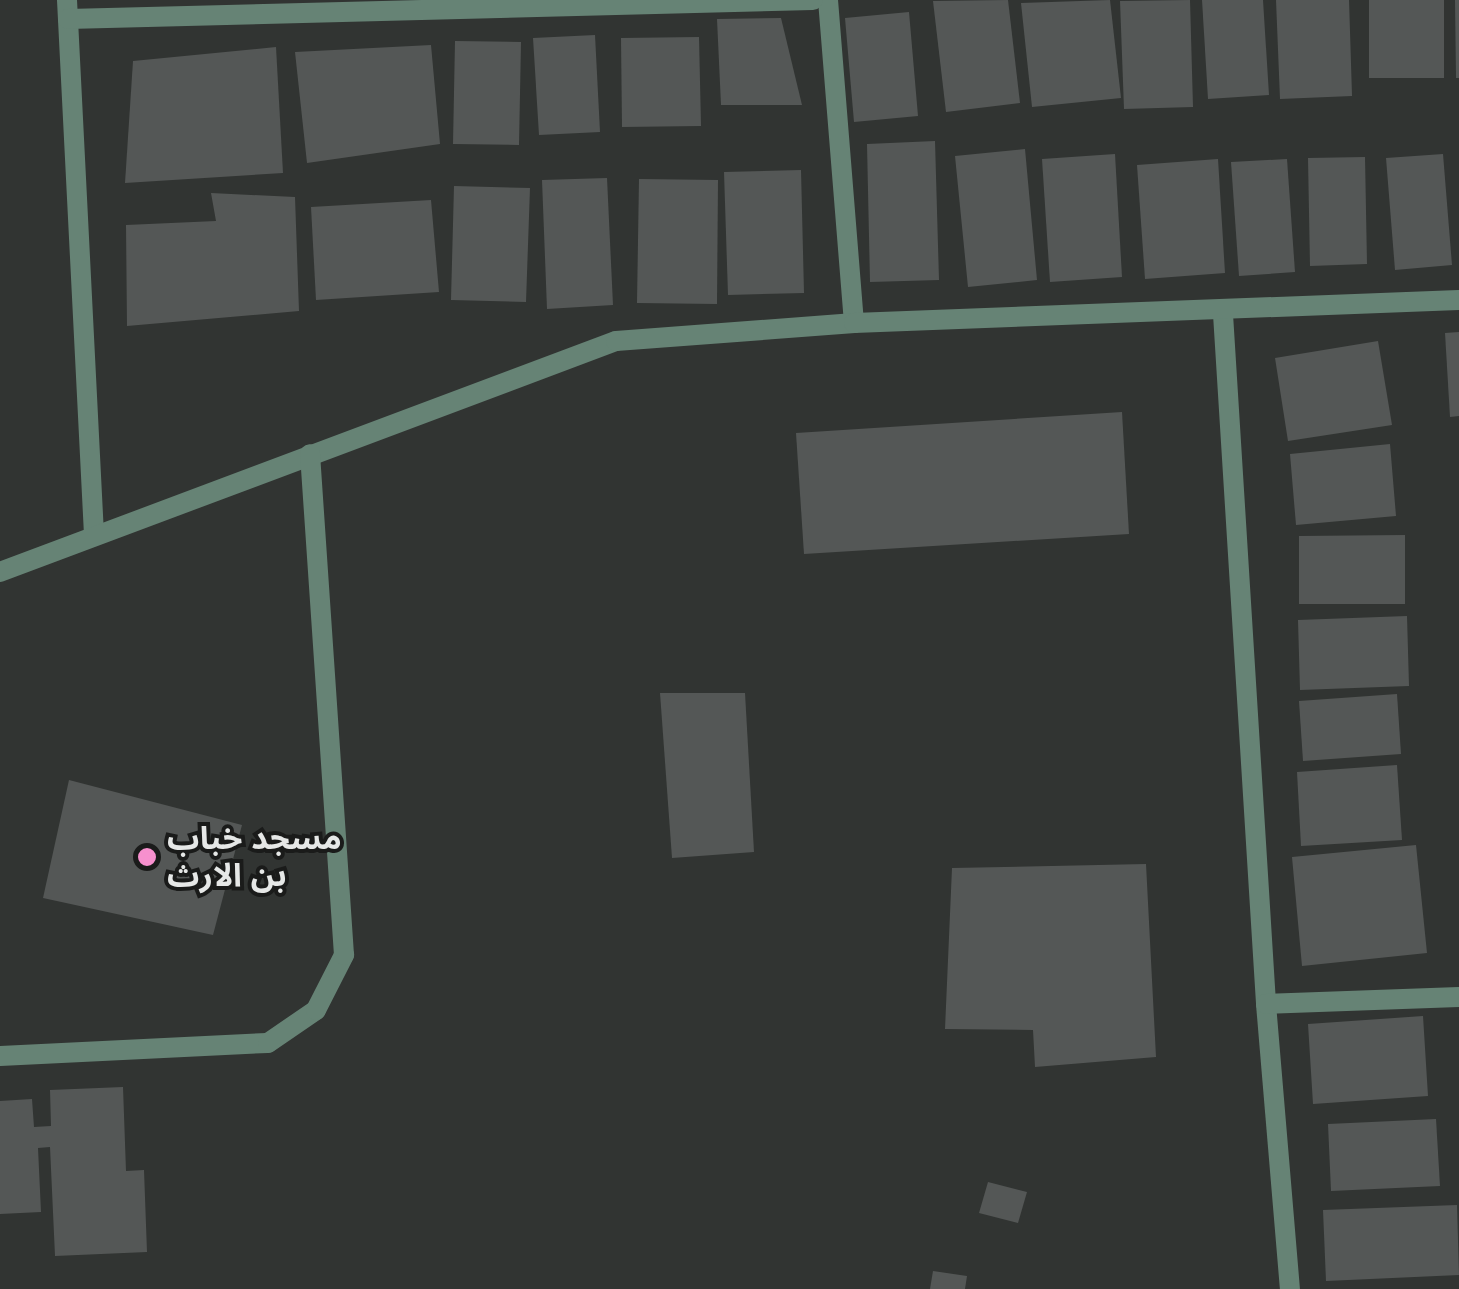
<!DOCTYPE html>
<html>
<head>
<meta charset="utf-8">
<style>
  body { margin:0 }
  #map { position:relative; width:1459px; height:1289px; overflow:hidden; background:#313432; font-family:Helvetica,"Noto Sans Arabic",sans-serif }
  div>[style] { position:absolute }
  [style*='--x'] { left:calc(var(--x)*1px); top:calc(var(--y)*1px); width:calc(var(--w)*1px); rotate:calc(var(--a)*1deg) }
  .building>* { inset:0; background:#545756 }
  .minor>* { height:20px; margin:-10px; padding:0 10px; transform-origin:10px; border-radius:10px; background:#668375 }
  .dots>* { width:28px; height:28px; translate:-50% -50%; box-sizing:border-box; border:5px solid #1a1b1a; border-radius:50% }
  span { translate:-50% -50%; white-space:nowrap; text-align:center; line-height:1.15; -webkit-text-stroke:8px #1a1b1a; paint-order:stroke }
  .poi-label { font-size:32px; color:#e6e8e7; font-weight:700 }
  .left { translate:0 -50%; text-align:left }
</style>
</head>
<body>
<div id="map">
  <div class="building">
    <i style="clip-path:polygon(1008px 0,1020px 103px,946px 112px,933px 1px)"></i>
    <i style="clip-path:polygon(1110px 0,1121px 98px,1032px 107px,1021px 3px)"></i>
    <i style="clip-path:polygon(1190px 0,1193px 107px,1124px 109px,1120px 1px)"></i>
    <i style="clip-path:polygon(1202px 0,1263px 0,1269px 95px,1208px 99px)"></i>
    <i style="clip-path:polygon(1276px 0,1349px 0,1352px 96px,1280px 99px)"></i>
    <i style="clip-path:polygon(1369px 0,1444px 0,1444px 78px,1369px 78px)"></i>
    <i style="clip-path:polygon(1455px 0,1459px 0,1459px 78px,1456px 78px)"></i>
    <i style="clip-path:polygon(909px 12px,918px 116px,854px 122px,845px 18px)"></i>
    <i style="clip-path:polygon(781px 18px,802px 105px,721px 105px,717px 19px)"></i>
    <i style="clip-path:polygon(595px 35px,600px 132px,539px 135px,533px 38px)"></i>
    <i style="clip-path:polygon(699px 37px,701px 126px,622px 127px,621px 38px)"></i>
    <i style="clip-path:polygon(455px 41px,521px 42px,519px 145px,453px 144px)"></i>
    <i style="clip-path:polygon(431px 45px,440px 144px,307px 163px,295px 52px)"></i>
    <i style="clip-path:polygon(276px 47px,283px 173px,125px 183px,133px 61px)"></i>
    <i style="clip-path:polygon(935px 141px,939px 280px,870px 282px,867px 144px)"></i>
    <i style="clip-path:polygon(1025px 149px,1037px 280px,968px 287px,955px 156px)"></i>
    <i style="clip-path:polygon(1115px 154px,1122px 277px,1050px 282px,1042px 159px)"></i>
    <i style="clip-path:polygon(1443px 154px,1452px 265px,1395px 270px,1386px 158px)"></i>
    <i style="clip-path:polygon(1365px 157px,1367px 264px,1310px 266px,1308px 158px)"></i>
    <i style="clip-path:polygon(1218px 159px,1225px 273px,1145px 279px,1137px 165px)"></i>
    <i style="clip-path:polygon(1287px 159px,1295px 272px,1239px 276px,1231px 162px)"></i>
    <i style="clip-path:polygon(801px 170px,804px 293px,728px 295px,724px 172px)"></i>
    <i style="clip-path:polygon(607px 178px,613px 305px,547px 309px,542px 180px)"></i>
    <i style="clip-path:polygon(639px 179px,718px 180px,717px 304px,637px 303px)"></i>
    <i style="clip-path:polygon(454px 186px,530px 188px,526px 302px,451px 300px)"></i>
    <i style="clip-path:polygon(211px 193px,295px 197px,299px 311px,127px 326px,126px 225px,216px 221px)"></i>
    <i style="clip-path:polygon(431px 200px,439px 292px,316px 300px,311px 207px)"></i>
    <i style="clip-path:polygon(1459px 332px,1459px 416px,1450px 417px,1445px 333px)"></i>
    <i style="clip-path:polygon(1378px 341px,1392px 425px,1288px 441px,1275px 358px)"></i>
    <i style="clip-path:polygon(1122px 412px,1129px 534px,804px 554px,796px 433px)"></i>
    <i style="clip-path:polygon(1390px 444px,1396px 516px,1296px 525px,1290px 454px)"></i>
    <i style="clip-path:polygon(1405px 535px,1405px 604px,1299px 604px,1299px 536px)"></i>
    <i style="clip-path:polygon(1407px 616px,1409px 686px,1300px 690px,1298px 620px)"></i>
    <i style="clip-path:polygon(660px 693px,745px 693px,754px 852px,672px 858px)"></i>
    <i style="clip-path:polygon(1397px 694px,1401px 754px,1303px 761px,1299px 701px)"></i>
    <i style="clip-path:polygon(1397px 765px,1402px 840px,1301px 846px,1297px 772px)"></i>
    <i style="clip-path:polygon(69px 780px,242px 825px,213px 935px,43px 898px)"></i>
    <i style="clip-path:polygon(1416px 845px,1427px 953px,1302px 966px,1292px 857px)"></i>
    <i style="clip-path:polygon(1146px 864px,1156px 1057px,1035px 1067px,1033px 1030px,945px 1029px,952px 868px)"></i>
    <i style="clip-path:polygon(1423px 1016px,1428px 1096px,1313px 1104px,1308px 1024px)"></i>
    <i style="clip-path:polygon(123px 1087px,126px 1171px,144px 1170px,147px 1252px,55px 1256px,50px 1147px,38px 1148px,41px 1212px,0 1214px,0 1101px,32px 1099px,34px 1127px,51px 1126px,50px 1090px)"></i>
    <i style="clip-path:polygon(1436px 1119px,1440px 1186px,1331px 1191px,1328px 1124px)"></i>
    <i style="clip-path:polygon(988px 1182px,1027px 1192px,1018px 1223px,979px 1213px)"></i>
    <i style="clip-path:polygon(1457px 1205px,1459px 1275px,1326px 1281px,1323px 1210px)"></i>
    <i style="clip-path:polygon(933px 1271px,967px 1276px,965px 1289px,930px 1289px)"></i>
  </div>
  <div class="minor">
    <i style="--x:67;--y:0;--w:536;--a:87.11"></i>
    <i style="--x:828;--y:0;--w:324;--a:85.4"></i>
    <i style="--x:68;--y:19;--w:745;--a:-1.46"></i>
    <i style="--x:1223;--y:314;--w:691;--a:86.43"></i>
    <i style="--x:1266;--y:1004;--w:286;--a:85.2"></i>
    <i style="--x:0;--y:572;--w:658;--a:-20.56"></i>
    <i style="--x:616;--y:341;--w:239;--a:-4.3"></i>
    <i style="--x:854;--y:323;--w:605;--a:-2.18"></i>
    <i style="--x:1266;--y:1004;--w:193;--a:-2.1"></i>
    <i style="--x:0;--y:1056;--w:268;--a:-2.8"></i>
    <i style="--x:268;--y:1043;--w:58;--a:-34.5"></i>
    <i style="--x:316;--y:1010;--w:62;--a:-63"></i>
    <i style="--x:344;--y:955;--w:502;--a:-93.88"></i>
  </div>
  <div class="dots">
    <i style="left:147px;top:857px;background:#f790ce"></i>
  </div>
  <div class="poi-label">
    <span class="left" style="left:167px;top:857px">مسجد خباب<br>بن الارث</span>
  </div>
</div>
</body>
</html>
